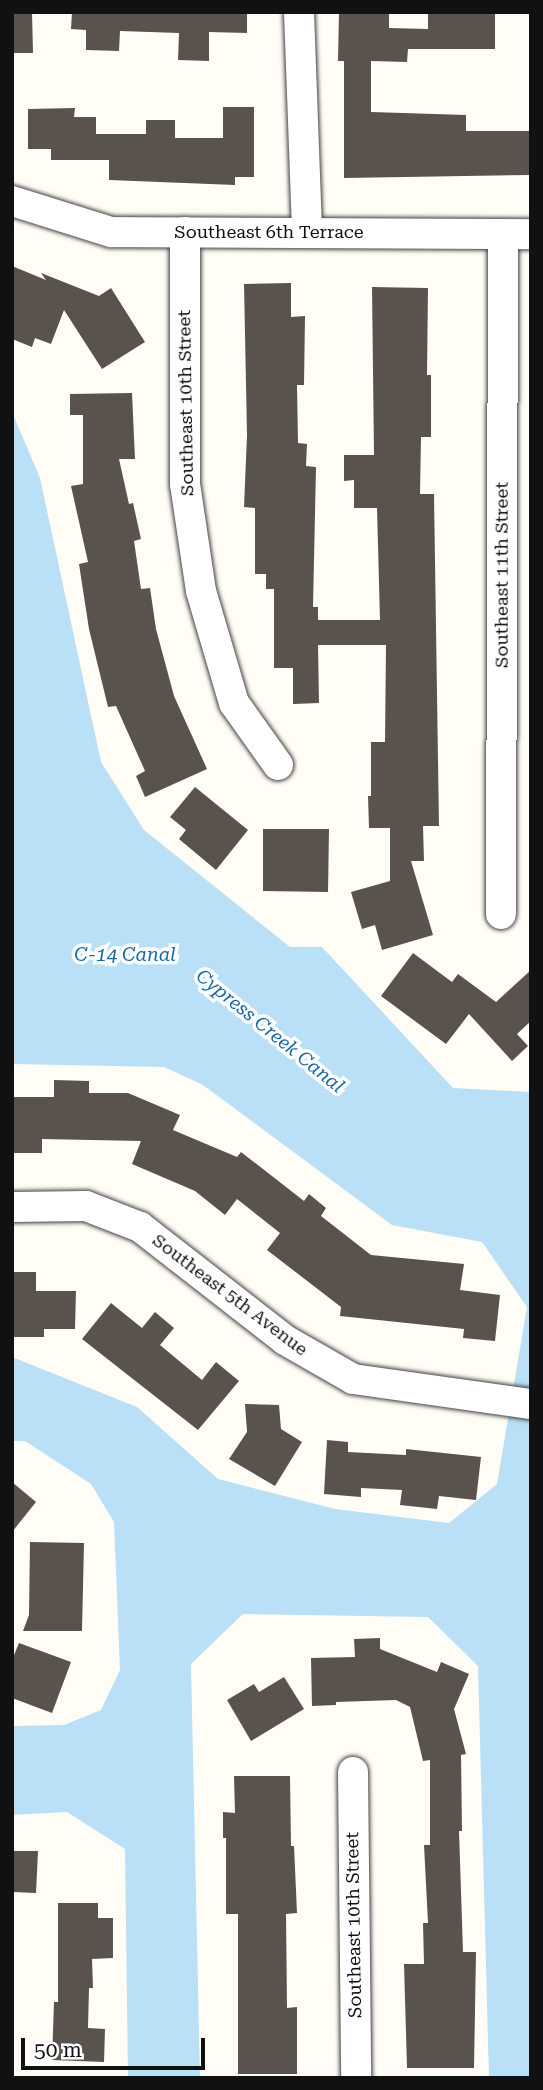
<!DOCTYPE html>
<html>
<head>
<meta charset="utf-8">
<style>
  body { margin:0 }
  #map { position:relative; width:543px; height:2090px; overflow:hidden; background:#fffdf5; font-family:"Roboto Serif",serif }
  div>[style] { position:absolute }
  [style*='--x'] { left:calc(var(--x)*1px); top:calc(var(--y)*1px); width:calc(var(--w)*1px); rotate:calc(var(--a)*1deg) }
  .water>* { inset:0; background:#b9e0f7 }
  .building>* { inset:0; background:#5a524d }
  .roads { filter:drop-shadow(0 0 2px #444) drop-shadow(0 0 2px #444) }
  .minor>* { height:30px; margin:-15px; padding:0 15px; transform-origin:15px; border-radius:15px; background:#fff }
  span { translate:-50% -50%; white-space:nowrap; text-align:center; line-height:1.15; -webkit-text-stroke:7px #fff; paint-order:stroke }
  .street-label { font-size:18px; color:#111 }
  .water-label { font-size:19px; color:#1768a6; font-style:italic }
  .frame { position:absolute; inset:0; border:14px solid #111; pointer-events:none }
  .scale { position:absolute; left:21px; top:2038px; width:184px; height:32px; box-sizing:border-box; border:4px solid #111; border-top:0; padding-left:9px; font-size:21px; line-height:24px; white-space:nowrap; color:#111; -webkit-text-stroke:5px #fff; paint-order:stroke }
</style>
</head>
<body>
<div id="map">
  <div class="water">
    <i style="clip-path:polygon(12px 412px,40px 478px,101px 762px,144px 830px,290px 947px,322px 947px,453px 1088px,531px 1092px,531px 2078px,489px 2078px,478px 1666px,428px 1617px,243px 1614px,191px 1664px,200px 2078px,128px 2078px,125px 1849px,67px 1812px,12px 1815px,12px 1726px,64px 1725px,101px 1710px,120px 1670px,114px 1522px,91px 1484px,25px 1441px,12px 1441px,12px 1357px,137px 1407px,218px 1479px,335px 1509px,449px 1523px,497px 1484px,527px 1307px,482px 1242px,392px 1225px,203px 1085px,164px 1067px,12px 1064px)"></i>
  </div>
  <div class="building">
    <i style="clip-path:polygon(12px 12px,32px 12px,33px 53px,12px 53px)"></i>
    <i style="clip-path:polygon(72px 12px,247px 12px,247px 33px,209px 32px,209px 61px,178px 60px,179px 33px,120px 31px,119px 51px,86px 50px,86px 30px,71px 29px)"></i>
    <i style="clip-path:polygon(339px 12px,389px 12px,389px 28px,428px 29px,428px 12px,495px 12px,495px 49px,408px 49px,407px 62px,371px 61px,371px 112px,466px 115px,466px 131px,531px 131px,531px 175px,344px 178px,344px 61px,338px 61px)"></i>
    <i style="clip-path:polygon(223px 107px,254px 107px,254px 177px,235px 177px,235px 185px,109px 180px,109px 160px,51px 160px,51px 149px,28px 149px,28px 109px,75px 108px,74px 117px,96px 117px,96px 134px,146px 134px,146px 120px,175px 120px,175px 138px,223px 138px)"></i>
    <i style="clip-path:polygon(12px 266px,46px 280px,41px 273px,99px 296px,111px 288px,145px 342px,102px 369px,64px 310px,51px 344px,35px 338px,32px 347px,12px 339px)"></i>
    <i style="clip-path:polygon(291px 283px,291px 317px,305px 316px,304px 385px,297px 385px,298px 443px,307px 444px,306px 466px,316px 467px,313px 607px,318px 607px,318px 620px,380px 620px,377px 508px,354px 508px,354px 480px,344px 481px,344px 455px,374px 455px,372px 287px,428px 288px,427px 375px,431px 375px,431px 437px,421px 437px,420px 494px,434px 494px,439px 826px,423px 826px,424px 861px,411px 861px,433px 935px,382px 950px,375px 925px,362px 929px,351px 892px,390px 881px,390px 828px,369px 828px,368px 796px,371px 796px,371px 742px,385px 742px,386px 645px,318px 645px,319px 703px,293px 704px,293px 668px,274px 668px,274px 589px,266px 589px,266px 574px,255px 574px,255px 508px,244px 507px,247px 435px,244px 284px)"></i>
    <i style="clip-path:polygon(132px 393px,135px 459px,119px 459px,129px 504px,133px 503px,141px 539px,134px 541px,141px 589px,150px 588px,156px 629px,174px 696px,207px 769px,145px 797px,136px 776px,145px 771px,116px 706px,108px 707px,89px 629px,79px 564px,88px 562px,71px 486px,83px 484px,83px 415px,70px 415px,70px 394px)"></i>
    <i style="clip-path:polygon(195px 787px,248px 830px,216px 870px,179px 839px,186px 830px,170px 817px)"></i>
    <i style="clip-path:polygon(263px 829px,329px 829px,328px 892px,263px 891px)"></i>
    <i style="clip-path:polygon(413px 953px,452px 982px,458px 974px,496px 1002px,531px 970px,531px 1021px,517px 1034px,528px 1046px,512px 1061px,469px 1014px,446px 1044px,381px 996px)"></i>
    <i style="clip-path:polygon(54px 1080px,89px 1081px,89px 1093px,128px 1093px,180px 1115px,173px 1130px,237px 1157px,241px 1152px,304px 1201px,309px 1194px,326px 1208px,321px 1216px,371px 1255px,464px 1264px,460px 1290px,500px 1295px,495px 1341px,463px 1338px,464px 1329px,340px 1316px,341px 1307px,267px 1250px,280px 1233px,237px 1199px,225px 1215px,195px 1191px,132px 1164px,141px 1141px,42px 1139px,42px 1153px,12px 1153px,12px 1097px,54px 1097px)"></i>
    <i style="clip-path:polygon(12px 1272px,36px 1272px,36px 1291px,76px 1291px,75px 1329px,44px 1329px,44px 1337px,12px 1337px)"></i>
    <i style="clip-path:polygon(111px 1303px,142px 1328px,155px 1312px,174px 1328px,160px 1345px,202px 1380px,216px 1362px,239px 1381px,198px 1430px,82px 1339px)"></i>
    <i style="clip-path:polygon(245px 1404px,279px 1405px,281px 1429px,302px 1442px,275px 1486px,229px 1459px,247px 1432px)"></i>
    <i style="clip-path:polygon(327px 1440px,348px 1442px,348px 1452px,406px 1455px,406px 1449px,481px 1457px,476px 1500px,439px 1496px,437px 1509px,400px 1505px,402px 1490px,361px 1488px,361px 1497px,324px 1494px)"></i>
    <i style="clip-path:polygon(12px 1482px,36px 1502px,12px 1532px)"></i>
    <i style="clip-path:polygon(30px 1542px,84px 1543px,82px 1631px,23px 1631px,29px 1615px)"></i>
    <i style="clip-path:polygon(380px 1638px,380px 1649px,437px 1672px,441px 1662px,469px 1674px,454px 1709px,466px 1754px,461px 1755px,462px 1831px,459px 1831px,463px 1952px,476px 1952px,474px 2068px,407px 2068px,404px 1964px,424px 1964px,423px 1923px,428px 1923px,424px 1845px,430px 1845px,430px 1760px,423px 1761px,410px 1707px,396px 1700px,336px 1702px,336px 1705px,312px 1706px,311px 1658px,355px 1657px,354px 1639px)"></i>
    <i style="clip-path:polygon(19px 1643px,71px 1662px,52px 1713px,12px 1698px,12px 1660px)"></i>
    <i style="clip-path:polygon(284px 1677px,304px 1709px,251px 1741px,227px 1700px,254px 1684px,259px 1692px)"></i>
    <i style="clip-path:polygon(234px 1776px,290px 1776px,291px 1846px,294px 1846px,297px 1913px,286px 1914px,287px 2008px,297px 2007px,297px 2074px,238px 2074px,238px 1914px,226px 1914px,226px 1838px,223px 1838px,223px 1812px,235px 1813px)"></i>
    <i style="clip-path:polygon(12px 1851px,38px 1851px,36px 1893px,12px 1892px)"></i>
    <i style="clip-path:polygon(58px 1903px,98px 1903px,98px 1918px,113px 1918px,113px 1958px,92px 1959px,93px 1988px,89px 1988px,88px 2028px,105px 2029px,104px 2062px,52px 2060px,54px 2002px,58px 2002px)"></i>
  </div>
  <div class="roads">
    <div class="minor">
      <i style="--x:299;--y:12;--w:219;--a:87.9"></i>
      <i style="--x:12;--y:201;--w:104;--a:17.4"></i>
      <i style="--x:111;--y:232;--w:420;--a:0.3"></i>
      <i style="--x:185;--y:232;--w:252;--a:90"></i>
      <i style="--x:185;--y:484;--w:108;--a:81.5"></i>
      <i style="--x:201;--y:591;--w:117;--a:73.6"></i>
      <i style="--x:234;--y:703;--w:76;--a:54.6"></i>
      <i style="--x:501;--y:914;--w:679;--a:-89.83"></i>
      <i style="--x:12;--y:1207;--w:74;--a:-0.8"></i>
      <i style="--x:86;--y:1206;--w:58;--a:21.3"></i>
      <i style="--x:140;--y:1227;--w:184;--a:37.9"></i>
      <i style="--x:285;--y:1340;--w:78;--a:29.8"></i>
      <i style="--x:353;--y:1379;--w:180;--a:8"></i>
      <i style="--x:353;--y:1772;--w:306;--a:89.4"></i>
    </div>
  </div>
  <div class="street-label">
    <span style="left:269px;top:232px">Southeast 6th Terrace</span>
    <span style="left:186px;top:403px;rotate:-91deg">Southeast 10th Street</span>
    <span style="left:502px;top:575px;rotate:-90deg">Southeast 11th Street</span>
    <span style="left:230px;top:1295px;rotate:37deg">Southeast 5th Avenue</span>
    <span style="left:354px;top:1925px;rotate:-91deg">Southeast 10th Street</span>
  </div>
  <div class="water-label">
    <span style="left:125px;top:955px">C-14 Canal</span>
    <span style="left:270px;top:1031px;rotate:39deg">Cypress Creek Canal</span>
  </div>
  <div class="frame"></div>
  <div class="scale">50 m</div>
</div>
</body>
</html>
